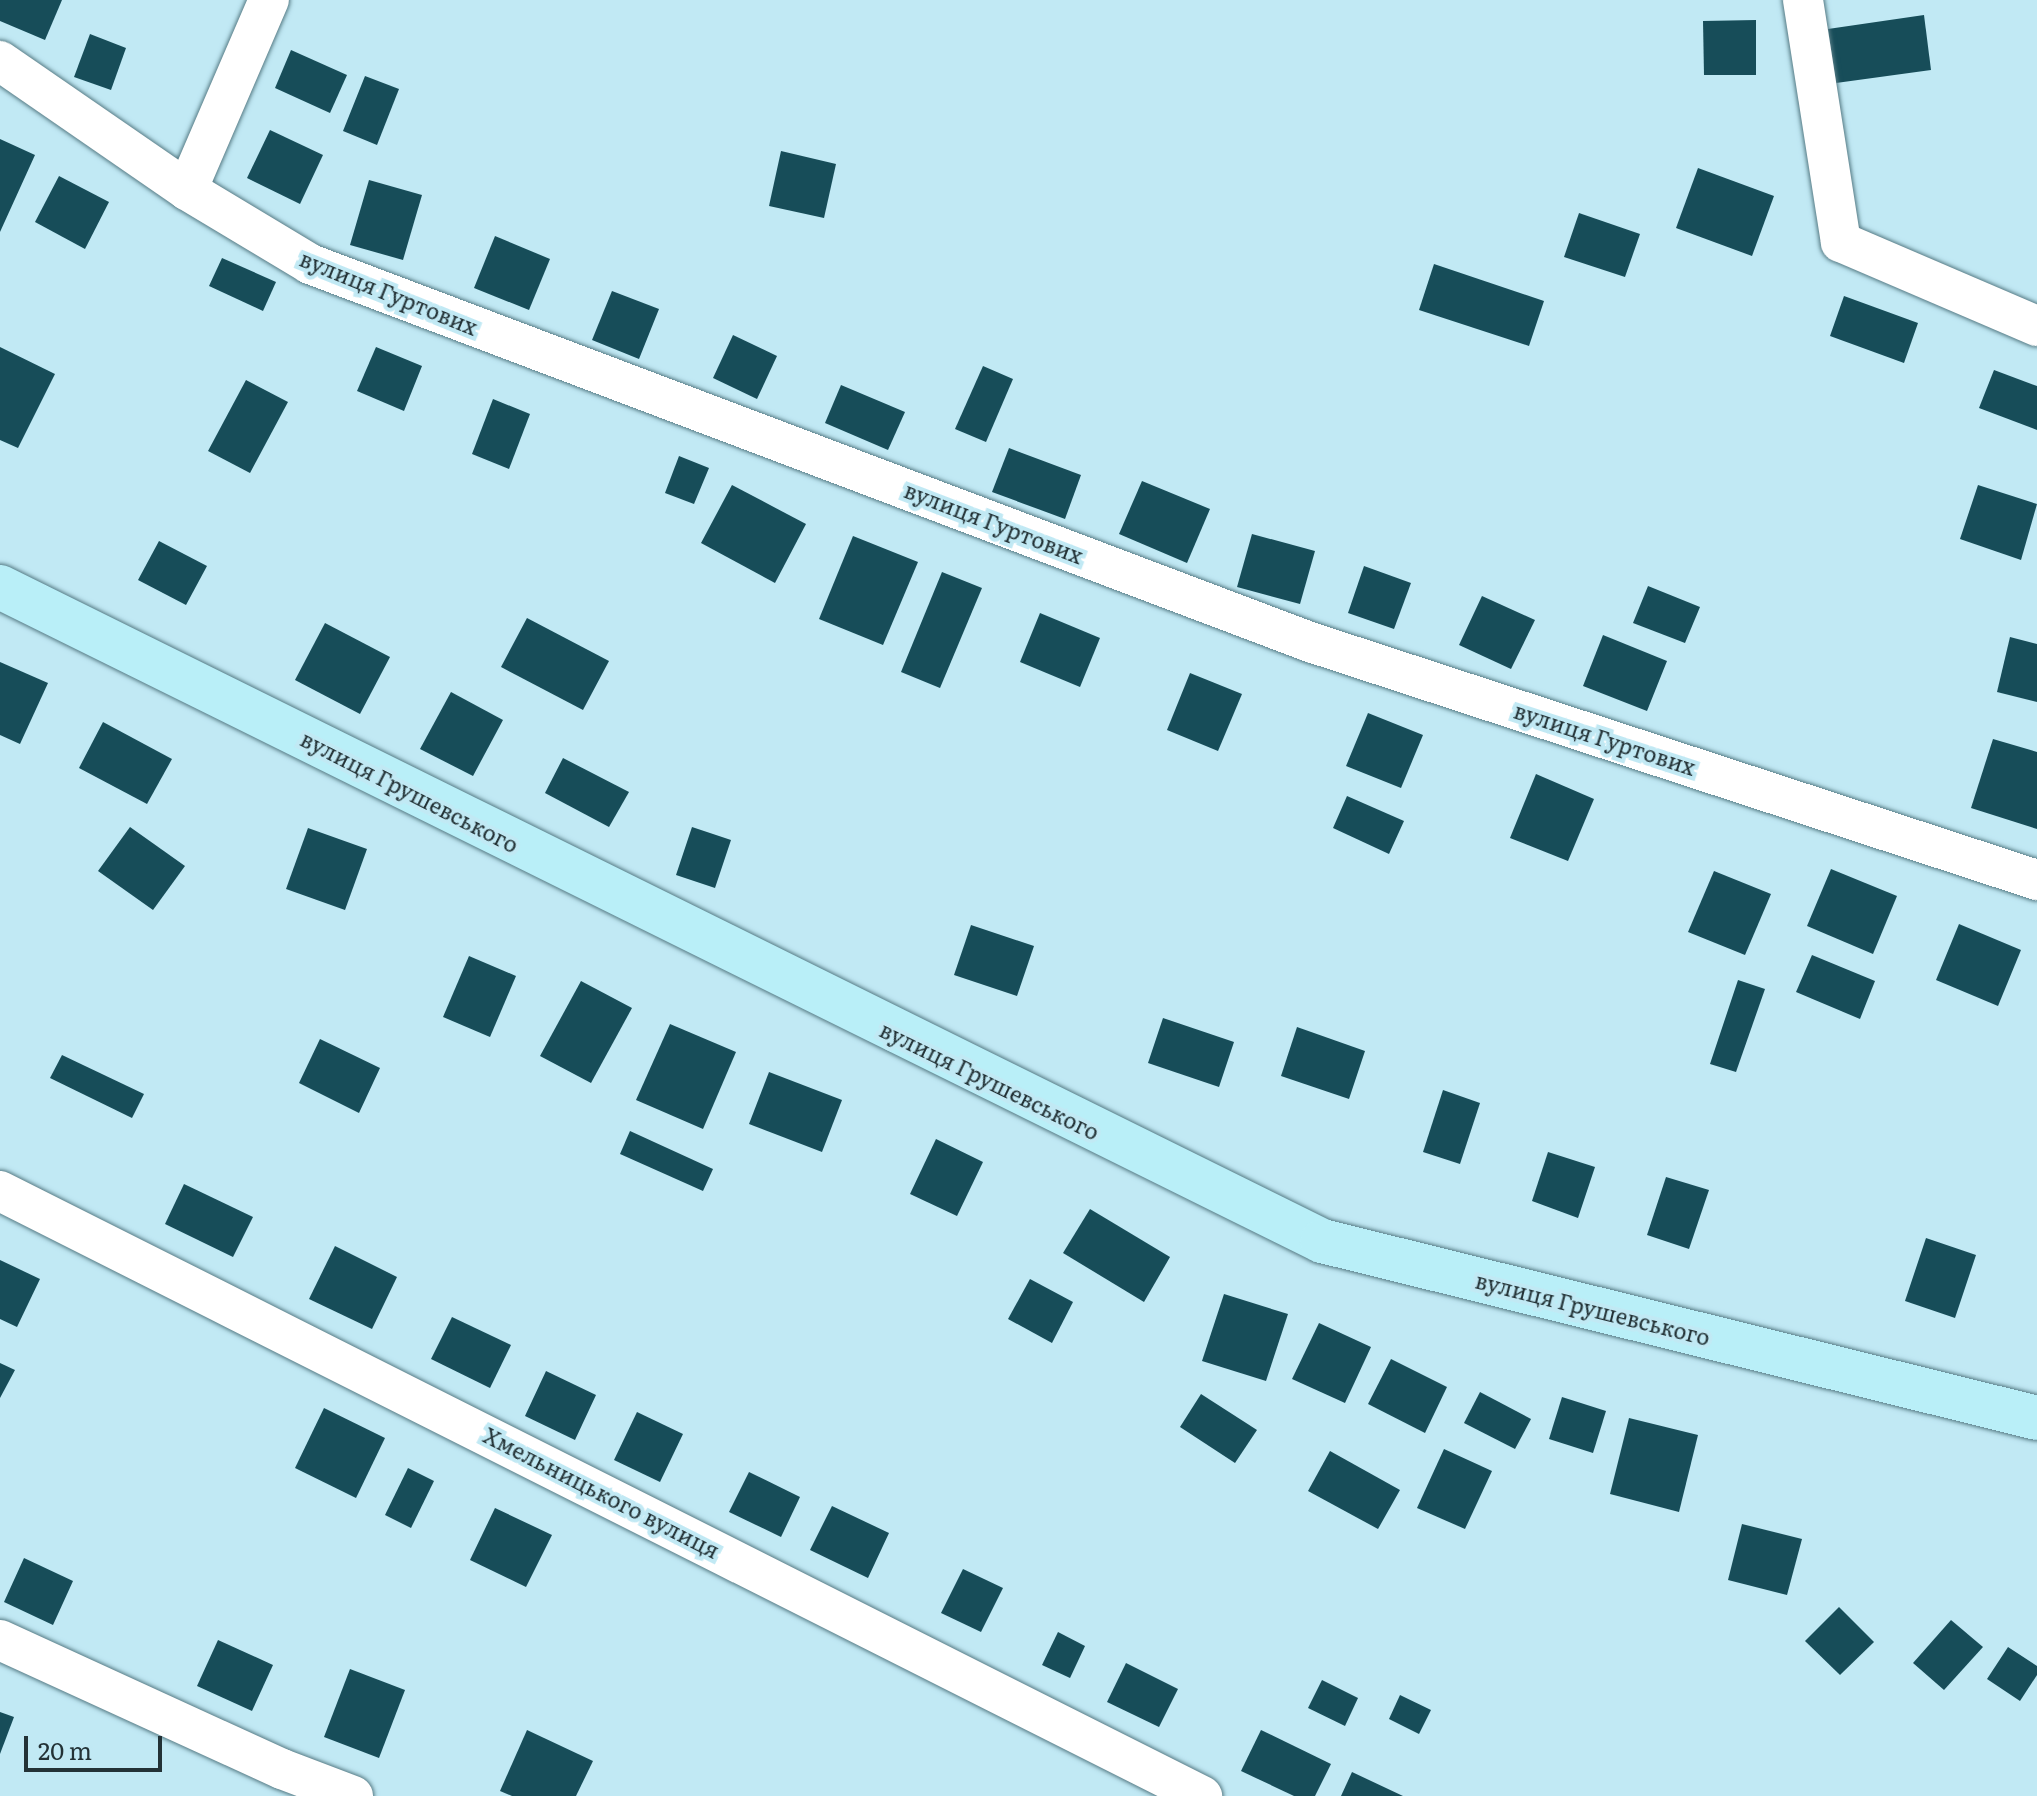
<!DOCTYPE html>
<html>
<head>
<meta charset="utf-8">
<style>
  body { margin:0 }
  #map { position:relative; width:2037px; height:1796px; overflow:hidden; background:#c1e9f4; font-family:Literata,serif }
  div>[style] { position:absolute }
  [style*='--x'] { left:calc(var(--x)*1px); top:calc(var(--y)*1px); width:calc(var(--w)*1px); rotate:calc(var(--a)*1deg) }
  .building>* { inset:0; background:#174d59 }
  .roads { filter:drop-shadow(0 0 2px #567b85) drop-shadow(0 0 2px #567b85) }
  .street>* { height:40px; margin:-20px; padding:0 20px; transform-origin:20px; border-radius:20px; background:#fff }
  .secondary>* { height:44px; margin:-22px; padding:0 22px; transform-origin:22px; border-radius:22px; background:#b9eff8 }
  span { translate:-50% -50%; white-space:nowrap; text-align:center; line-height:1.15; -webkit-text-stroke:8px #c1e9f4; paint-order:stroke }
  .street-label { font-size:22px; color:#233236 }
  .scale { position:absolute; left:24px; top:1736px; width:138px; height:36px; box-sizing:border-box; border:4px solid #233236; border-top:0; padding-left:10px; font-size:24px; line-height:28px; white-space:nowrap; color:#233236; -webkit-text-stroke:6px #c1e9f4; paint-order:stroke }
</style>
</head>
<body>
<div id="map">
  <div class="building">
    <i style="clip-path:polygon(0 0,62px 0,45px 40px,0 21px)"></i>
    <i style="clip-path:polygon(1924px 15px,1931px 70px,1836px 83px,1828px 29px)"></i>
    <i style="clip-path:polygon(1756px 20px,1756px 75px,1704px 75px,1703px 21px)"></i>
    <i style="clip-path:polygon(90px 34px,126px 48px,111px 90px,74px 77px)"></i>
    <i style="clip-path:polygon(291px 50px,347px 75px,330px 113px,275px 88px)"></i>
    <i style="clip-path:polygon(365px 76px,399px 89px,377px 145px,343px 131px)"></i>
    <i style="clip-path:polygon(270px 130px,323px 155px,300px 204px,247px 178px)"></i>
    <i style="clip-path:polygon(0 139px,35px 155px,0 232px)"></i>
    <i style="clip-path:polygon(781px 151px,836px 164px,824px 218px,769px 206px)"></i>
    <i style="clip-path:polygon(1698px 168px,1774px 196px,1752px 256px,1676px 228px)"></i>
    <i style="clip-path:polygon(59px 176px,109px 202px,85px 249px,35px 222px)"></i>
    <i style="clip-path:polygon(369px 180px,422px 195px,403px 260px,350px 245px)"></i>
    <i style="clip-path:polygon(1579px 213px,1640px 234px,1625px 277px,1564px 257px)"></i>
    <i style="clip-path:polygon(495px 236px,550px 259px,529px 310px,474px 288px)"></i>
    <i style="clip-path:polygon(222px 258px,276px 282px,263px 311px,209px 286px)"></i>
    <i style="clip-path:polygon(1434px 264px,1544px 301px,1529px 346px,1419px 310px)"></i>
    <i style="clip-path:polygon(612px 291px,659px 309px,639px 359px,592px 340px)"></i>
    <i style="clip-path:polygon(1844px 296px,1918px 323px,1904px 363px,1830px 336px)"></i>
    <i style="clip-path:polygon(733px 335px,777px 356px,757px 399px,713px 378px)"></i>
    <i style="clip-path:polygon(0 347px,55px 374px,18px 448px,0 440px)"></i>
    <i style="clip-path:polygon(376px 347px,422px 366px,404px 411px,357px 391px)"></i>
    <i style="clip-path:polygon(983px 366px,1013px 379px,986px 442px,955px 429px)"></i>
    <i style="clip-path:polygon(1994px 370px,2037px 386px,2037px 430px,1979px 408px)"></i>
    <i style="clip-path:polygon(246px 380px,288px 402px,250px 473px,208px 451px)"></i>
    <i style="clip-path:polygon(841px 385px,905px 412px,888px 450px,825px 423px)"></i>
    <i style="clip-path:polygon(493px 399px,530px 414px,509px 469px,472px 454px)"></i>
    <i style="clip-path:polygon(1009px 448px,1081px 475px,1065px 519px,992px 492px)"></i>
    <i style="clip-path:polygon(679px 456px,709px 468px,694px 504px,665px 493px)"></i>
    <i style="clip-path:polygon(1142px 481px,1210px 509px,1187px 563px,1119px 534px)"></i>
    <i style="clip-path:polygon(732px 485px,806px 524px,775px 583px,701px 543px)"></i>
    <i style="clip-path:polygon(1978px 485px,2037px 504px,2021px 560px,1960px 539px)"></i>
    <i style="clip-path:polygon(1252px 534px,1315px 551px,1300px 604px,1237px 587px)"></i>
    <i style="clip-path:polygon(853px 536px,918px 562px,883px 645px,819px 619px)"></i>
    <i style="clip-path:polygon(159px 541px,207px 566px,186px 605px,138px 580px)"></i>
    <i style="clip-path:polygon(1364px 566px,1411px 583px,1394px 629px,1348px 613px)"></i>
    <i style="clip-path:polygon(942px 572px,982px 588px,940px 688px,901px 672px)"></i>
    <i style="clip-path:polygon(1648px 586px,1700px 607px,1685px 643px,1633px 623px)"></i>
    <i style="clip-path:polygon(1482px 596px,1535px 620px,1511px 669px,1459px 645px)"></i>
    <i style="clip-path:polygon(1040px 613px,1100px 638px,1080px 687px,1020px 662px)"></i>
    <i style="clip-path:polygon(527px 618px,609px 661px,583px 710px,501px 667px)"></i>
    <i style="clip-path:polygon(325px 623px,390px 657px,360px 714px,295px 680px)"></i>
    <i style="clip-path:polygon(1603px 635px,1667px 661px,1647px 711px,1583px 686px)"></i>
    <i style="clip-path:polygon(2010px 637px,2037px 644px,2037px 702px,1997px 692px)"></i>
    <i style="clip-path:polygon(0 662px,48px 683px,20px 744px,0 735px)"></i>
    <i style="clip-path:polygon(1190px 673px,1242px 694px,1218px 751px,1167px 730px)"></i>
    <i style="clip-path:polygon(451px 692px,503px 720px,473px 776px,420px 749px)"></i>
    <i style="clip-path:polygon(1368px 713px,1423px 735px,1401px 788px,1346px 766px)"></i>
    <i style="clip-path:polygon(103px 722px,172px 759px,147px 804px,79px 768px)"></i>
    <i style="clip-path:polygon(1993px 739px,2037px 752px,2037px 829px,1971px 808px)"></i>
    <i style="clip-path:polygon(563px 758px,629px 792px,609px 827px,545px 793px)"></i>
    <i style="clip-path:polygon(1536px 774px,1594px 799px,1568px 861px,1510px 838px)"></i>
    <i style="clip-path:polygon(1347px 796px,1404px 821px,1389px 854px,1333px 828px)"></i>
    <i style="clip-path:polygon(130px 827px,185px 866px,153px 910px,98px 871px)"></i>
    <i style="clip-path:polygon(692px 827px,731px 840px,715px 888px,676px 875px)"></i>
    <i style="clip-path:polygon(308px 828px,367px 849px,345px 910px,286px 889px)"></i>
    <i style="clip-path:polygon(1831px 869px,1897px 896px,1873px 954px,1807px 926px)"></i>
    <i style="clip-path:polygon(1714px 871px,1771px 894px,1745px 955px,1688px 932px)"></i>
    <i style="clip-path:polygon(1959px 924px,2021px 950px,1998px 1006px,1936px 980px)"></i>
    <i style="clip-path:polygon(971px 925px,1034px 946px,1017px 996px,954px 975px)"></i>
    <i style="clip-path:polygon(1812px 955px,1875px 981px,1860px 1019px,1796px 992px)"></i>
    <i style="clip-path:polygon(469px 956px,516px 976px,490px 1037px,443px 1017px)"></i>
    <i style="clip-path:polygon(1738px 980px,1765px 989px,1736px 1072px,1710px 1064px)"></i>
    <i style="clip-path:polygon(581px 981px,632px 1008px,591px 1083px,540px 1056px)"></i>
    <i style="clip-path:polygon(1163px 1018px,1234px 1042px,1219px 1087px,1148px 1063px)"></i>
    <i style="clip-path:polygon(670px 1024px,736px 1052px,703px 1129px,636px 1100px)"></i>
    <i style="clip-path:polygon(1297px 1027px,1365px 1051px,1349px 1099px,1281px 1076px)"></i>
    <i style="clip-path:polygon(320px 1039px,380px 1068px,359px 1113px,299px 1083px)"></i>
    <i style="clip-path:polygon(62px 1055px,144px 1094px,132px 1118px,50px 1078px)"></i>
    <i style="clip-path:polygon(769px 1072px,842px 1100px,822px 1152px,749px 1124px)"></i>
    <i style="clip-path:polygon(1443px 1090px,1480px 1103px,1460px 1164px,1423px 1152px)"></i>
    <i style="clip-path:polygon(630px 1131px,713px 1169px,703px 1191px,620px 1154px)"></i>
    <i style="clip-path:polygon(936px 1139px,983px 1162px,957px 1216px,910px 1194px)"></i>
    <i style="clip-path:polygon(1548px 1152px,1595px 1167px,1578px 1218px,1532px 1201px)"></i>
    <i style="clip-path:polygon(1666px 1177px,1709px 1190px,1689px 1249px,1647px 1235px)"></i>
    <i style="clip-path:polygon(184px 1184px,253px 1217px,233px 1257px,165px 1224px)"></i>
    <i style="clip-path:polygon(1090px 1209px,1170px 1257px,1144px 1302px,1063px 1253px)"></i>
    <i style="clip-path:polygon(1926px 1238px,1976px 1255px,1955px 1318px,1905px 1301px)"></i>
    <i style="clip-path:polygon(335px 1246px,397px 1277px,372px 1329px,309px 1299px)"></i>
    <i style="clip-path:polygon(0 1260px,40px 1279px,17px 1327px,0 1319px)"></i>
    <i style="clip-path:polygon(1030px 1279px,1073px 1302px,1052px 1343px,1008px 1319px)"></i>
    <i style="clip-path:polygon(1224px 1294px,1288px 1314px,1266px 1381px,1202px 1361px)"></i>
    <i style="clip-path:polygon(452px 1317px,511px 1345px,490px 1388px,431px 1359px)"></i>
    <i style="clip-path:polygon(1319px 1323px,1371px 1347px,1345px 1403px,1292px 1379px)"></i>
    <i style="clip-path:polygon(1391px 1359px,1447px 1387px,1425px 1433px,1368px 1404px)"></i>
    <i style="clip-path:polygon(0 1363px,15px 1370px,0 1398px)"></i>
    <i style="clip-path:polygon(546px 1371px,596px 1395px,575px 1440px,525px 1416px)"></i>
    <i style="clip-path:polygon(1480px 1392px,1531px 1419px,1515px 1449px,1464px 1423px)"></i>
    <i style="clip-path:polygon(1201px 1394px,1257px 1430px,1235px 1463px,1180px 1427px)"></i>
    <i style="clip-path:polygon(1562px 1397px,1606px 1411px,1593px 1453px,1549px 1439px)"></i>
    <i style="clip-path:polygon(324px 1408px,385px 1438px,356px 1498px,295px 1468px)"></i>
    <i style="clip-path:polygon(637px 1412px,683px 1434px,660px 1482px,614px 1460px)"></i>
    <i style="clip-path:polygon(1629px 1418px,1698px 1435px,1679px 1512px,1610px 1494px)"></i>
    <i style="clip-path:polygon(1444px 1449px,1492px 1471px,1465px 1529px,1417px 1508px)"></i>
    <i style="clip-path:polygon(1330px 1451px,1400px 1490px,1378px 1529px,1308px 1491px)"></i>
    <i style="clip-path:polygon(408px 1468px,434px 1481px,411px 1528px,385px 1515px)"></i>
    <i style="clip-path:polygon(749px 1472px,800px 1497px,781px 1537px,729px 1512px)"></i>
    <i style="clip-path:polygon(832px 1506px,889px 1533px,868px 1578px,810px 1550px)"></i>
    <i style="clip-path:polygon(495px 1508px,552px 1535px,526px 1587px,470px 1560px)"></i>
    <i style="clip-path:polygon(1742px 1524px,1802px 1539px,1787px 1595px,1728px 1580px)"></i>
    <i style="clip-path:polygon(24px 1558px,73px 1581px,53px 1625px,4px 1602px)"></i>
    <i style="clip-path:polygon(963px 1569px,1003px 1588px,981px 1632px,941px 1613px)"></i>
    <i style="clip-path:polygon(1839px 1607px,1874px 1642px,1840px 1675px,1805px 1641px)"></i>
    <i style="clip-path:polygon(1951px 1620px,1983px 1647px,1944px 1690px,1913px 1663px)"></i>
    <i style="clip-path:polygon(1058px 1632px,1085px 1646px,1070px 1678px,1042px 1665px)"></i>
    <i style="clip-path:polygon(218px 1640px,273px 1665px,252px 1711px,197px 1686px)"></i>
    <i style="clip-path:polygon(2008px 1647px,2037px 1666px,2037px 1675px,2020px 1701px,1987px 1679px)"></i>
    <i style="clip-path:polygon(1126px 1663px,1178px 1689px,1159px 1727px,1107px 1702px)"></i>
    <i style="clip-path:polygon(350px 1669px,405px 1690px,379px 1758px,324px 1737px)"></i>
    <i style="clip-path:polygon(1322px 1680px,1358px 1698px,1345px 1726px,1308px 1708px)"></i>
    <i style="clip-path:polygon(1400px 1695px,1431px 1710px,1419px 1734px,1389px 1719px)"></i>
    <i style="clip-path:polygon(0 1712px,14px 1717px,0 1754px)"></i>
    <i style="clip-path:polygon(527px 1730px,593px 1761px,576px 1796px,512px 1796px,500px 1791px)"></i>
    <i style="clip-path:polygon(1261px 1730px,1331px 1764px,1315px 1796px,1294px 1796px,1241px 1771px)"></i>
    <i style="clip-path:polygon(1352px 1772px,1403px 1796px,1341px 1796px)"></i>
  </div>
  <div class="roads">
    <div class="street">
      <i style="--x:1803;--y:0;--w:245;--a:81.1"></i>
      <i style="--x:1841;--y:242;--w:213;--a:23.2"></i>
      <i style="--x:0;--y:61;--w:227;--a:34.6"></i>
      <i style="--x:187;--y:190;--w:144;--a:31"></i>
      <i style="--x:310;--y:264;--w:1069;--a:20.71"></i>
      <i style="--x:1310;--y:642;--w:765;--a:18.13"></i>
      <i style="--x:187;--y:190;--w:207;--a:-66.7"></i>
      <i style="--x:0;--y:1191;--w:1346;--a:26.72"></i>
      <i style="--x:0;--y:1640;--w:310;--a:24.6"></i>
      <i style="--x:282;--y:1769;--w:76;--a:20.8"></i>
    </div>
    <div class="secondary">
      <i style="--x:0;--y:587;--w:1475;--a:26.32"></i>
      <i style="--x:1322;--y:1241;--w:737;--a:13.9"></i>
    </div>
  </div>
  <div class="street-label">
    <span style="left:389px;top:292px;rotate:22deg">вулиця Гуртових</span>
    <span style="left:994px;top:522px;rotate:21deg">вулиця Гуртових</span>
    <span style="left:1605px;top:738px;rotate:18deg">вулиця Гуртових</span>
    <span style="left:410px;top:791px;rotate:27deg">вулиця Грушевського</span>
    <span style="left:990px;top:1080px;rotate:26deg">вулиця Грушевського</span>
    <span style="left:1593px;top:1308px;rotate:14deg">вулиця Грушевського</span>
    <span style="left:602px;top:1492px;rotate:27deg">Хмельницького вулиця</span>
  </div>
  <div class="scale">20 m</div>
</div>
</body>
</html>
